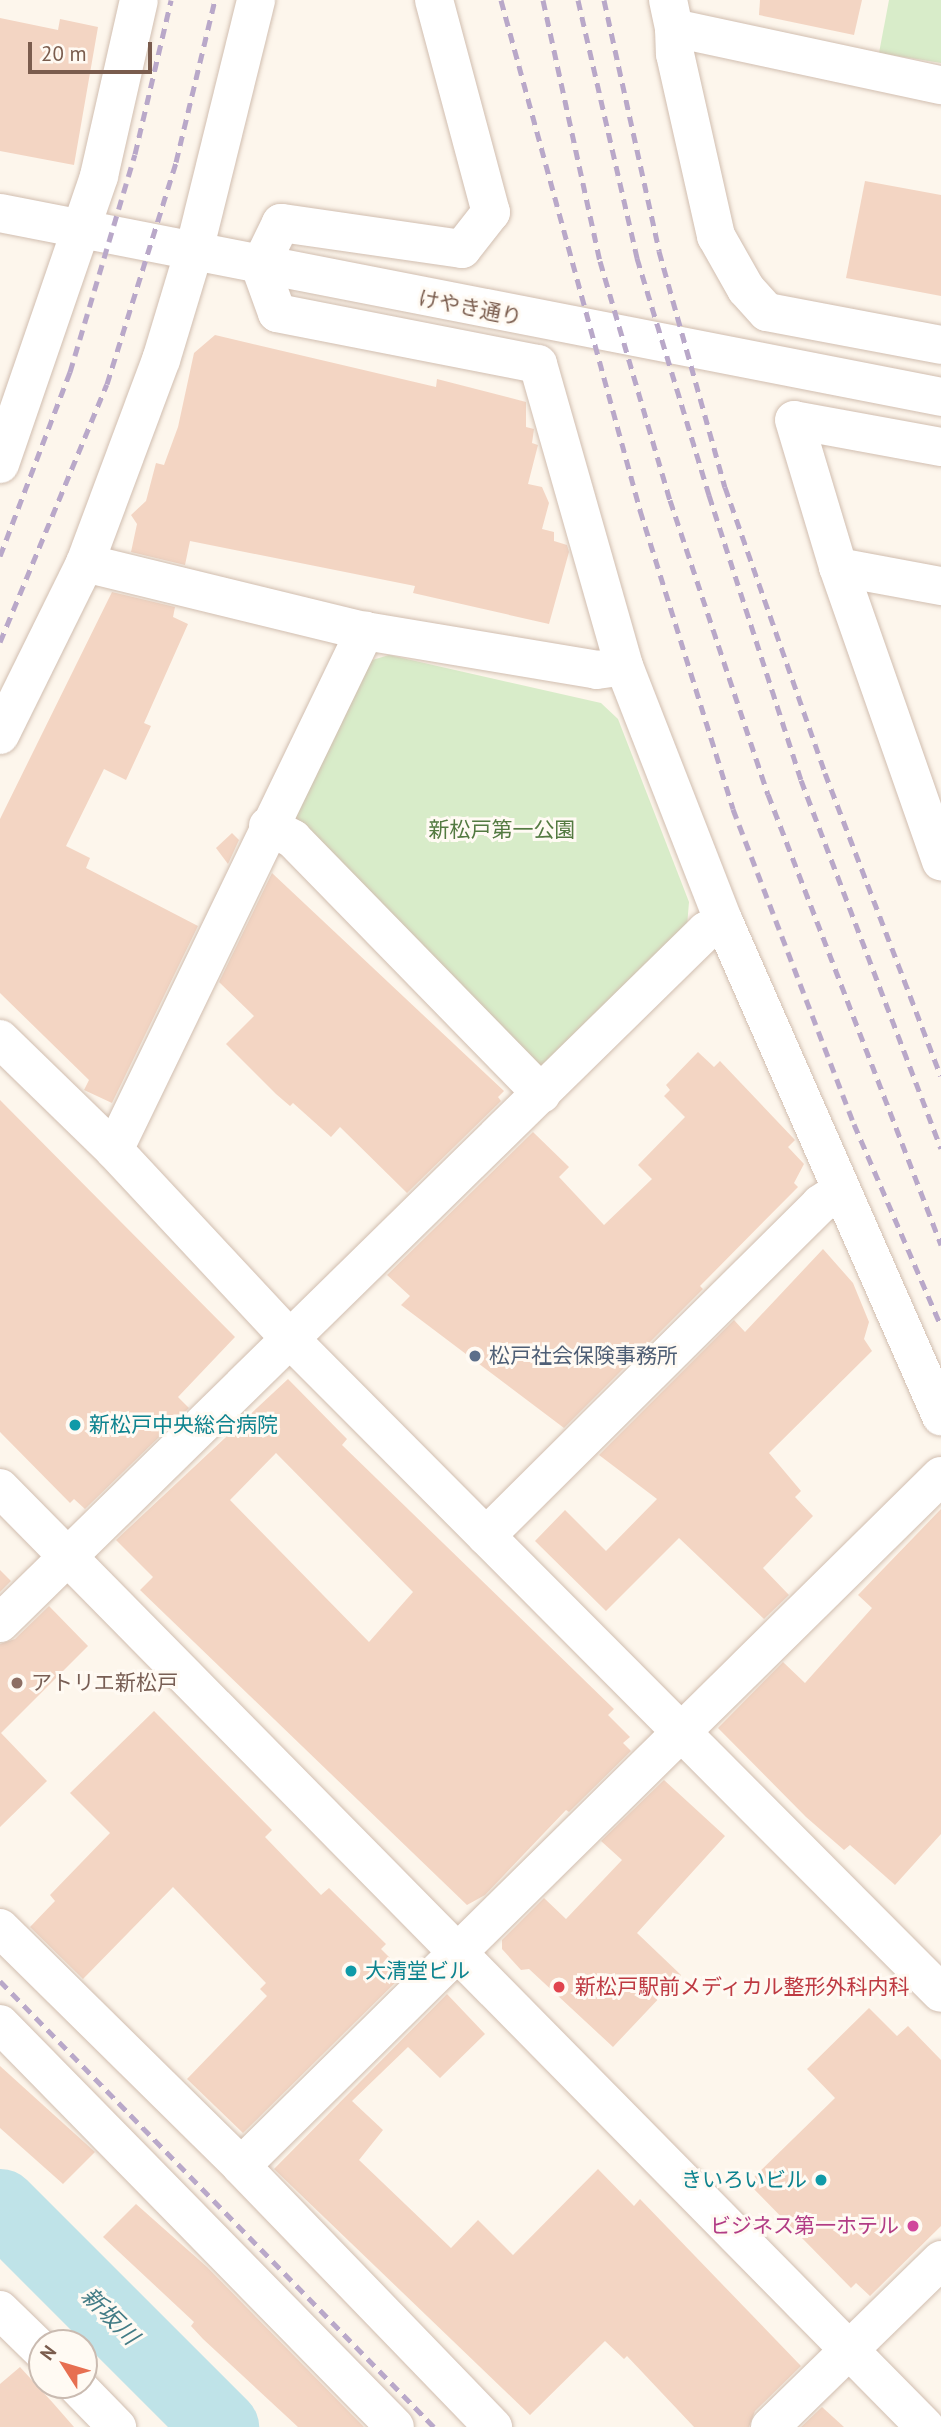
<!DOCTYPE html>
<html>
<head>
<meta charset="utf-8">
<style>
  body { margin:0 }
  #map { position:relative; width:941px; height:2427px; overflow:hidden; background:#fdf6ec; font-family:"PT Sans","Noto Sans JP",sans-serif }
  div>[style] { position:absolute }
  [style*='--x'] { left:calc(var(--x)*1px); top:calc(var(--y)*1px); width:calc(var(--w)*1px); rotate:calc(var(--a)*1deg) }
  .green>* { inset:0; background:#d8ecc9 }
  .river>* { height:75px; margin:-37.5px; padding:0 37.5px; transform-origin:37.5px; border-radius:37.5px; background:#bfe3e8 }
  .building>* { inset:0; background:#f3d5c3 }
  .roads { filter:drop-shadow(0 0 2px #d1beb0) drop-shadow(0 0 2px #d1beb0) }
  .minor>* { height:38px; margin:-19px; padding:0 19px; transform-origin:19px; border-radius:19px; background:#fff }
  .rail>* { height:5px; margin-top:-2.5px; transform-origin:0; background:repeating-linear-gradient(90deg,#b9a8c9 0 10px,transparent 0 17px) }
  .dots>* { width:19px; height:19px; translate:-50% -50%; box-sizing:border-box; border:4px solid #fffaf3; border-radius:50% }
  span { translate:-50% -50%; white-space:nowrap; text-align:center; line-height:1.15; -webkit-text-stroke:6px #fffaf3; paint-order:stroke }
  .street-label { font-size:21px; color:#7a5c4d }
  .park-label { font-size:21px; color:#537a41 }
  .service-label { font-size:21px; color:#4e5e75 }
  .left { translate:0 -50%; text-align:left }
  .culture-label { font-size:21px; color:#0d838f }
  .right { translate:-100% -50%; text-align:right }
  .education-label { font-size:21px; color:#785e54 }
  .health-label { font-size:21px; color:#be3a42 }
  .hotel-label { font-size:21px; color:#b23c85 }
  .water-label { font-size:23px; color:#437c86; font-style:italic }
  .north { position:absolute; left:28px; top:2329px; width:70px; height:70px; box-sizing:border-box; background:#fffaf3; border:2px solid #cabbb1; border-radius:50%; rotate:307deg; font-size:19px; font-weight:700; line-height:28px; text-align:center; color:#7a5c4d }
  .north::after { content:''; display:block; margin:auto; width:24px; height:32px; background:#e76f51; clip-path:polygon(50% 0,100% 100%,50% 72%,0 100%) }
  .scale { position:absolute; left:28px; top:42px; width:124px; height:32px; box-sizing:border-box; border:4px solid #7a5c4d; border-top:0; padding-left:9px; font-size:21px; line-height:24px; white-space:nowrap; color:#7a5c4d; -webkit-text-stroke:5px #fffaf3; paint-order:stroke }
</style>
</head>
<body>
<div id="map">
  <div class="green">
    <i style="clip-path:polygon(889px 0,941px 0,941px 63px,879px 53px)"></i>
    <i style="clip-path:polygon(389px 655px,601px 703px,618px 719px,689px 902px,687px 926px,544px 1067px,529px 1066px,297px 832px,292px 813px,369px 661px)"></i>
  </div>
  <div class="river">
    <i style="--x:0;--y:2206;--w:313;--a:45"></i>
  </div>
  <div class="building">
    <i style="clip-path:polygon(760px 0,862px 0,854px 35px,759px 15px)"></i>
    <i style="clip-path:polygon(0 18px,58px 30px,60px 19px,98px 27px,74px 165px,0 151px)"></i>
    <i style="clip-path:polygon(865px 181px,941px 195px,941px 296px,846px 278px)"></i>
    <i style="clip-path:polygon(215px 335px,436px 387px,437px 379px,526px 402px,526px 427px,534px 429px,532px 443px,538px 445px,528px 484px,542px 487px,549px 503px,542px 529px,554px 532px,554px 541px,567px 545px,569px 552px,549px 624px,413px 593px,415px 586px,190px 541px,185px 565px,131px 552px,137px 524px,131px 515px,146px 501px,156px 463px,164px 465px,178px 427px,194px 353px)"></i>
    <i style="clip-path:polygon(112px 592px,175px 607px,173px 617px,188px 624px,144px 723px,151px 726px,126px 780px,104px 769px,66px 846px,90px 858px,86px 868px,198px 926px,112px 1103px,84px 1090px,89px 1080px,0 993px,0 819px)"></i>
    <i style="clip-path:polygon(232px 833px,239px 840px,228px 864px,216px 848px)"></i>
    <i style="clip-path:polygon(272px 873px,504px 1091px,498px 1097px,501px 1101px,407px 1193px,340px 1127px,331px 1137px,293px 1103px,290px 1106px,276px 1094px,226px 1044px,254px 1016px,219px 982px)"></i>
    <i style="clip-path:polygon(698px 1052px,714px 1067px,720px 1061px,795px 1140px,788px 1147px,804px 1164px,794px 1183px,798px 1187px,700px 1286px,703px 1289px,564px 1428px,401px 1305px,410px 1296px,387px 1275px,533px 1132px,569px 1167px,559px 1177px,604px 1225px,652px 1179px,638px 1165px,685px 1117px,664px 1096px,670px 1090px,666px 1085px)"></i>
    <i style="clip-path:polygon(0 1100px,235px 1337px,178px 1397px,189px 1408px,85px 1509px,74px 1499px,70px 1503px,0 1432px)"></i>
    <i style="clip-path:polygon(823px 1249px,853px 1283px,869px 1322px,864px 1339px,872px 1351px,769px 1453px,801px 1491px,795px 1497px,813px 1516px,763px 1568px,789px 1595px,764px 1619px,679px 1538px,606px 1611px,535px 1541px,565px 1510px,606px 1551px,657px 1499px,599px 1455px,734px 1320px,745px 1332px)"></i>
    <i style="clip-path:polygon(evenodd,288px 1379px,347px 1439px,342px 1445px,614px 1709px,608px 1715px,630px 1737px,623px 1743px,631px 1751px,569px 1812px,566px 1810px,485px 1895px,467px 1905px,140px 1590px,153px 1577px,116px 1540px,288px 1379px,276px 1453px,413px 1592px,369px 1642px,230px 1500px,276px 1453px)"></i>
    <i style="clip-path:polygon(941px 1509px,941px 1834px,895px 1885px,850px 1845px,844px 1850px,806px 1817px,718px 1728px,783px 1662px,805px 1683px,872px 1608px,858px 1595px)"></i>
    <i style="clip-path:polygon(0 1570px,11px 1581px,0 1592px)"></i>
    <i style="clip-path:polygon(49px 1606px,88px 1646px,1px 1733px,47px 1781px,0 1827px,0 1644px,15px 1639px)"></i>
    <i style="clip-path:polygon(154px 1711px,272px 1830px,265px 1837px,321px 1895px,329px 1888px,386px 1944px,381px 1949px,405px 1973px,243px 2133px,187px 2079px,267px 1996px,260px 1989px,266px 1983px,173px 1887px,83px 1979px,30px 1927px,55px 1901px,50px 1895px,110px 1833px,70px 1793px)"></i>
    <i style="clip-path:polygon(664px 1780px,725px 1836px,637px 1933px,681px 1975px,613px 2047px,529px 1969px,521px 1970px,502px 1949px,502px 1940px,544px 1898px,566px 1919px,622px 1860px,601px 1841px)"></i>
    <i style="clip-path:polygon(447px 1994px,485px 2034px,440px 2078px,408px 2047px,352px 2101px,383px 2130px,359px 2160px,451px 2248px,478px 2220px,513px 2255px,598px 2169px,634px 2206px,640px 2199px,801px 2366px,755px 2411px,749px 2427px,694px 2427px,627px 2356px,624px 2359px,605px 2341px,530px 2415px,274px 2169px)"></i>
    <i style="clip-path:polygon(869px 2008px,897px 2036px,908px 2026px,941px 2060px,941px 2226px,870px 2296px,856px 2283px,851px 2288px,748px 2183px,835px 2098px,807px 2069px)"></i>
    <i style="clip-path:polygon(0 2066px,95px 2152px,63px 2184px,0 2128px)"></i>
    <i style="clip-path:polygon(136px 2204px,207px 2267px,364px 2427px,298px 2427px,203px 2339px,191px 2326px,194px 2322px,103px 2237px)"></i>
    <i style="clip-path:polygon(20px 2367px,53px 2403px,74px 2427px,0 2427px,0 2384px)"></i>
    <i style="clip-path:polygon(822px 2407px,844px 2427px,801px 2427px)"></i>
  </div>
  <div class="roads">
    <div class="minor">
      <i style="--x:434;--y:0;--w:220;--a:75"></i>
      <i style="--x:491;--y:212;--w:47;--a:128.1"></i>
      <i style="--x:462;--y:249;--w:183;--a:-171.8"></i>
      <i style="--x:281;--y:223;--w:48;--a:116"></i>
      <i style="--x:260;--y:266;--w:50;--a:70.1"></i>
      <i style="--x:277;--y:313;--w:266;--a:11.1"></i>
      <i style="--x:538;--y:364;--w:314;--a:74.1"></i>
      <i style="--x:624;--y:666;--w:275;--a:68.7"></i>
      <i style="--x:724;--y:922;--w:540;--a:66.29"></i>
      <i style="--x:668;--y:0;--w:29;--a:78"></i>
      <i style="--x:674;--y:28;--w:273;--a:12.1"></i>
      <i style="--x:674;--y:28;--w:26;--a:88"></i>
      <i style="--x:675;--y:54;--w:187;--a:77.3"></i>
      <i style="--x:716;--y:236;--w:61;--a:60.5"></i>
      <i style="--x:746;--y:289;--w:31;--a:48"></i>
      <i style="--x:767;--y:312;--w:177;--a:10.7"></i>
      <i style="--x:0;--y:213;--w:959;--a:11.06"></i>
      <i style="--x:941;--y:447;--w:149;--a:-169.6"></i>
      <i style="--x:794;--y:420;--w:153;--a:73.3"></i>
      <i style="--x:838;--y:567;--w:312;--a:70.7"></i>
      <i style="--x:0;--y:464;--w:305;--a:-71"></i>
      <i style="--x:99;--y:176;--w:180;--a:-77.2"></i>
      <i style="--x:85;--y:563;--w:288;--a:13.7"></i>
      <i style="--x:365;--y:631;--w:235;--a:9.5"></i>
      <i style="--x:597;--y:670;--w:27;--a:-8"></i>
      <i style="--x:838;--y:567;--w:105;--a:10.5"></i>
      <i style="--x:0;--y:735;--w:192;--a:-63.7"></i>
      <i style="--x:85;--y:563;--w:217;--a:-69.5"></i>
      <i style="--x:161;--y:360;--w:114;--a:-73.2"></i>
      <i style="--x:194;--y:251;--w:259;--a:-76.1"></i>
      <i style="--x:268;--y:826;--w:28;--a:27"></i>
      <i style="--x:293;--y:839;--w:356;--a:45.7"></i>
      <i style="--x:0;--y:1039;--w:159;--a:44.2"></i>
      <i style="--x:114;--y:1150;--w:260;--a:47"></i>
      <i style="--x:291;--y:1340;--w:921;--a:45.13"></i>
      <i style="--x:114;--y:1150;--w:577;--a:-64.19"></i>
      <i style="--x:0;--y:1488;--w:1318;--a:45.43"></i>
      <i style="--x:486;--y:1536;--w:471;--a:-44.8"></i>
      <i style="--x:820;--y:1204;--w:24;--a:-33"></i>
      <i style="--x:0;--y:1623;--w:989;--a:-44.43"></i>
      <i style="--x:706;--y:931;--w:20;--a:-27"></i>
      <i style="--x:0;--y:1928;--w:339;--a:44.6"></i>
      <i style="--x:241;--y:2166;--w:363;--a:46"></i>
      <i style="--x:0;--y:2024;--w:564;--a:45.57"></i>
      <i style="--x:241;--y:2166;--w:983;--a:-44.59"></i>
      <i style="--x:0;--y:2310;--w:59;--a:44.3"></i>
      <i style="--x:76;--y:2385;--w:59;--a:45.7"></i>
      <i style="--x:770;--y:2427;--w:239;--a:-44.3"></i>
    </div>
  </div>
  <div class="rail">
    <i style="--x:501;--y:0;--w:529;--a:74.75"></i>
    <i style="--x:640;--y:510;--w:313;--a:72.7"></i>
    <i style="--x:733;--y:809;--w:337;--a:69"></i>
    <i style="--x:854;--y:1124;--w:220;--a:66.7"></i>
    <i style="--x:543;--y:0;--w:267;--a:77.7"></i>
    <i style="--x:600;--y:261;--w:249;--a:73.7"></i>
    <i style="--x:670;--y:500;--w:310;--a:71.6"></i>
    <i style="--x:768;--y:794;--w:483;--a:69"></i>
    <i style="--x:578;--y:0;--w:265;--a:77.1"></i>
    <i style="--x:637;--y:258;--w:248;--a:73.1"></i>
    <i style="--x:709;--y:495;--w:299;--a:72.1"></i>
    <i style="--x:801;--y:780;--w:394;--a:69.2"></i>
    <i style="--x:604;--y:0;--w:257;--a:77.6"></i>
    <i style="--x:659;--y:251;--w:245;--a:74.4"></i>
    <i style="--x:725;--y:487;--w:303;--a:70.7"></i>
    <i style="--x:825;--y:773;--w:324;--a:69.1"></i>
    <i style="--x:0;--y:556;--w:197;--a:-69.2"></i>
    <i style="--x:70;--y:372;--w:227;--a:-73.4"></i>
    <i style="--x:135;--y:154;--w:158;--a:-76.8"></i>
    <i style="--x:0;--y:642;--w:279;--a:-67.5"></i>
    <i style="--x:107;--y:384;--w:232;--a:-72.7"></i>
    <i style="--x:176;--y:162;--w:167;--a:-76.5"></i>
    <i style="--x:0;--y:1981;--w:622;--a:45.78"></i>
  </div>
  <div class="dots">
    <i style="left:475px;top:1356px;background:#5c6f8a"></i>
    <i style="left:75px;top:1425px;background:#0f9aa8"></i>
    <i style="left:17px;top:1683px;background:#8d6e63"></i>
    <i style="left:351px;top:1971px;background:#0f9aa8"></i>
    <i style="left:559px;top:1987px;background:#e0444e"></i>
    <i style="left:821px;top:2180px;background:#0f9aa8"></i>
    <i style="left:913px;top:2226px;background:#d1479c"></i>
  </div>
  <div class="street-label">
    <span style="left:470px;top:308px;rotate:11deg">けやき通り</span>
  </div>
  <div class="park-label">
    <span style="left:502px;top:830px">新松戸第一公園</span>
  </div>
  <div class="service-label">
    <span class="left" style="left:489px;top:1356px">松戸社会保険事務所</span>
  </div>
  <div class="culture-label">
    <span class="left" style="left:89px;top:1425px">新松戸中央総合病院</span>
    <span class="left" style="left:365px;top:1971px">大清堂ビル</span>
    <span class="right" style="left:807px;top:2180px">きいろいビル</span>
  </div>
  <div class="education-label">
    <span class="left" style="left:31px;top:1683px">アトリエ新松戸</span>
  </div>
  <div class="health-label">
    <span class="left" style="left:575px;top:1987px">新松戸駅前メディカル整形外科内科</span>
  </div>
  <div class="hotel-label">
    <span class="right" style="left:899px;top:2226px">ビジネス第一ホテル</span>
  </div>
  <div class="water-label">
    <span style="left:110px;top:2316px;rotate:45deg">新坂川</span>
  </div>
  <div class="north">N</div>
  <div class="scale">20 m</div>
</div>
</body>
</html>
